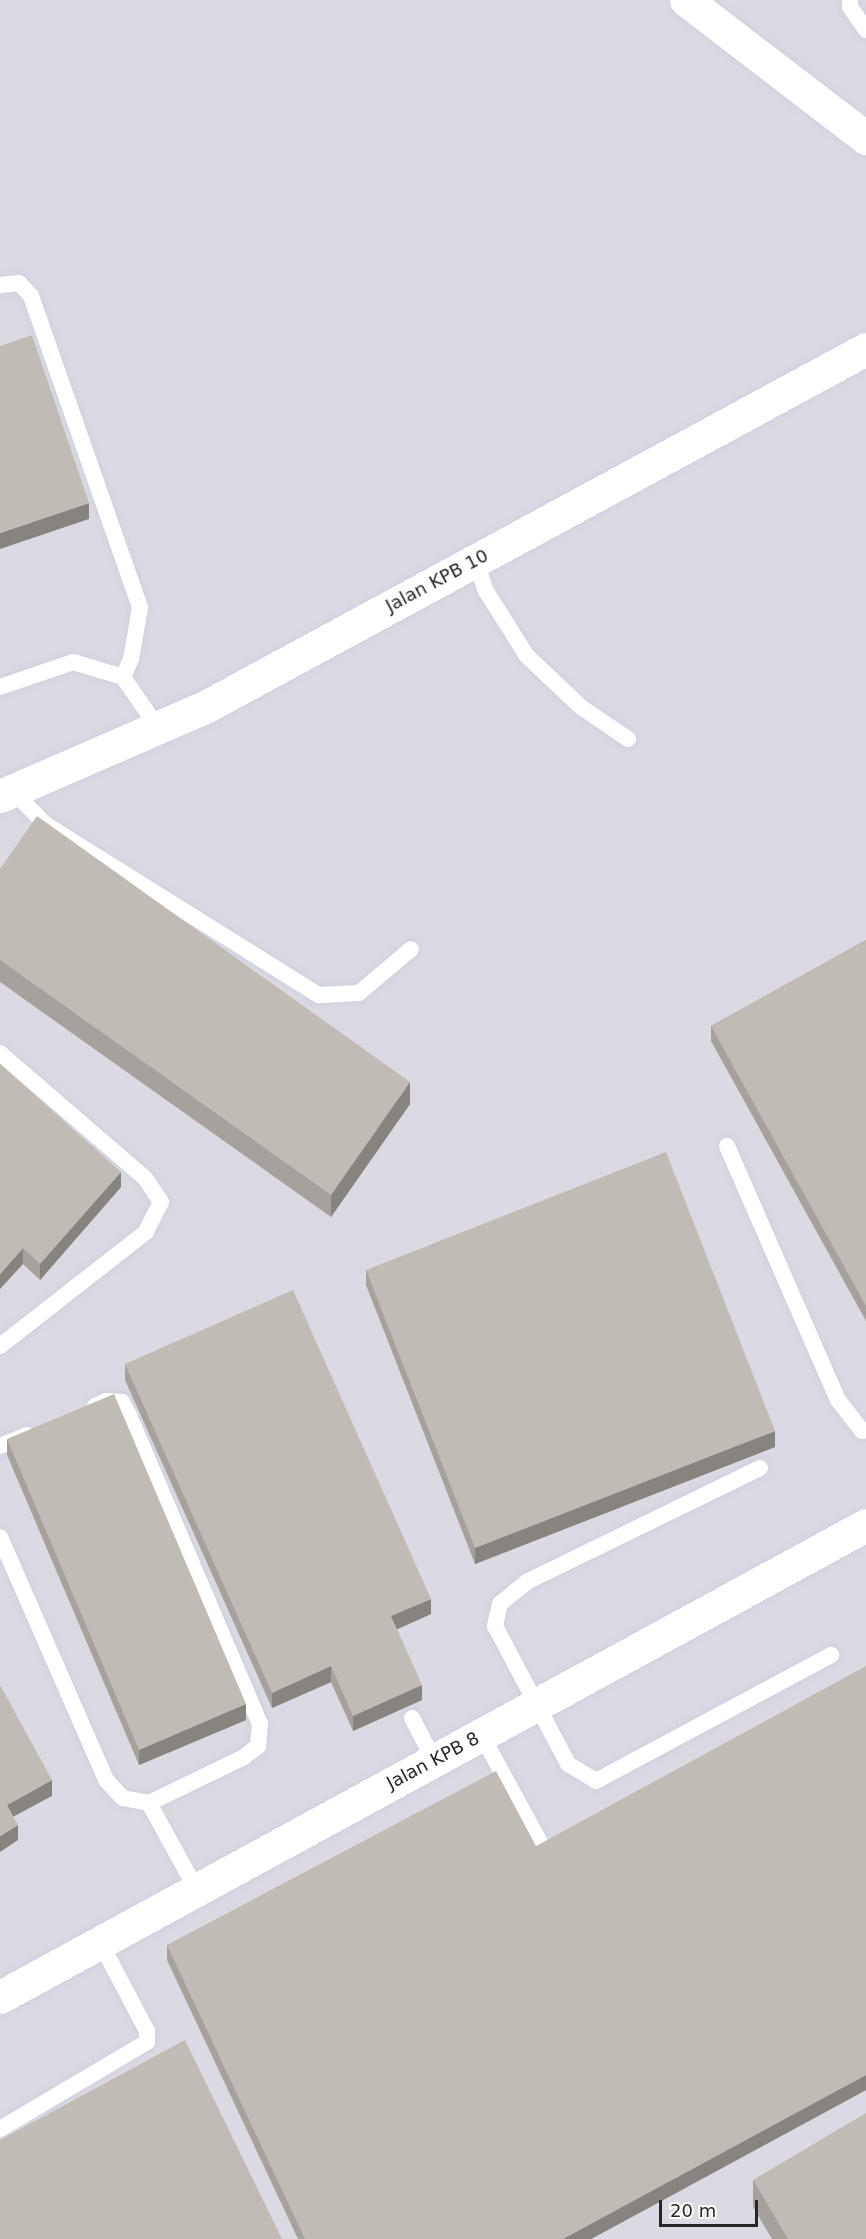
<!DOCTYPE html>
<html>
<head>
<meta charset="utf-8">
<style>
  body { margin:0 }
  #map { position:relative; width:866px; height:2239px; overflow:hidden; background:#e9e1d8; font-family:"DejaVu Sans",sans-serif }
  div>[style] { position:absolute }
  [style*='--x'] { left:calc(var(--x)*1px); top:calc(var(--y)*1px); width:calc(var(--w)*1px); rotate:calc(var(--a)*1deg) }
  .industrial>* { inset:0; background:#dbd9e1 }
  .roads { filter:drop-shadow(0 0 2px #cdd2e0) drop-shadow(0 0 2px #cdd2e0) }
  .service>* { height:16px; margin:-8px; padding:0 8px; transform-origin:8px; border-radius:8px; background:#fff }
  .minor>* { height:33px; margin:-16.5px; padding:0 16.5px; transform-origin:16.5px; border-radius:16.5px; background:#fff }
  .wall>* { inset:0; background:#a6a19c }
  .shaded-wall>* { inset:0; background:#87837f }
  .building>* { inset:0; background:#c1bbb5 }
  span { translate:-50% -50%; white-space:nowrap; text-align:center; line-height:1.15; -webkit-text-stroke:4.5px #fff; paint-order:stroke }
  .street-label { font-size:18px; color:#272727 }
  .scale { position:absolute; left:659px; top:2200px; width:99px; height:27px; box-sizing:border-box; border:3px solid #272727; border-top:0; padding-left:8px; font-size:18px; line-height:21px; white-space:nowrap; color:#272727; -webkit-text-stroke:4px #fff; paint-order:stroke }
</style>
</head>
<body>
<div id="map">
  <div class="industrial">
    <i style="clip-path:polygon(0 0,866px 0,866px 2239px,0 2239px)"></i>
  </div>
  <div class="roads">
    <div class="service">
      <i style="--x:850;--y:0;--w:7;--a:90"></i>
      <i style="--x:850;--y:7;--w:28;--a:55"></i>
      <i style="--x:0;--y:285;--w:19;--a:-6"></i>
      <i style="--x:19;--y:283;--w:18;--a:47"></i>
      <i style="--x:31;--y:296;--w:330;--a:70.7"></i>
      <i style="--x:140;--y:608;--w:52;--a:100"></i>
      <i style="--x:131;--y:659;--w:20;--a:114"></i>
      <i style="--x:476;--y:561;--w:32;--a:72"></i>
      <i style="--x:486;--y:591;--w:77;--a:57.8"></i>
      <i style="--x:527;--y:656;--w:74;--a:43.4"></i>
      <i style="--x:581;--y:707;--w:57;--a:34.2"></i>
      <i style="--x:0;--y:687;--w:77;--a:-18.9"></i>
      <i style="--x:73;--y:662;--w:52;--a:16.7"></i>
      <i style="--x:123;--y:677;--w:62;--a:55.5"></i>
      <i style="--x:13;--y:791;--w:46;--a:45.9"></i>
      <i style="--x:45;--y:824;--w:323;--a:32"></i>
      <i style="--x:319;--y:995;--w:40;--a:-2.9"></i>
      <i style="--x:359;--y:993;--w:68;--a:-40.2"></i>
      <i style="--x:0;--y:1053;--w:191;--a:40.8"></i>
      <i style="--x:145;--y:1178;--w:29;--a:56"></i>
      <i style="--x:161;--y:1202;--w:34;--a:117"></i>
      <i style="--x:146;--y:1232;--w:185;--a:142"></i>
      <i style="--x:727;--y:1146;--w:277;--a:66.4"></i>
      <i style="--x:838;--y:1400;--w:39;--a:52"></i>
      <i style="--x:862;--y:1431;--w:4;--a:-14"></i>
      <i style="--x:0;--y:1446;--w:29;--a:-22"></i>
      <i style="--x:760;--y:1468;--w:258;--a:154"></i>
      <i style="--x:528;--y:1581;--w:36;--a:141"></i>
      <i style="--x:500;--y:1604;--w:23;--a:103"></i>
      <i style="--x:495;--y:1626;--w:156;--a:62.1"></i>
      <i style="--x:568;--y:1764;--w:33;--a:31"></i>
      <i style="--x:596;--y:1781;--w:267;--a:-28.2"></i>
      <i style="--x:0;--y:1537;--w:265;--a:66.4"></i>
      <i style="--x:106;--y:1780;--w:25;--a:47"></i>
      <i style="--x:123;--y:1798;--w:26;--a:11"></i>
      <i style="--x:149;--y:1803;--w:106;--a:-25.8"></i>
      <i style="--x:244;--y:1757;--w:18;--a:-38"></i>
      <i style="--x:258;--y:1746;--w:22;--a:-85"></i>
      <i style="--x:260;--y:1724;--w:333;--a:-113"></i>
      <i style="--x:130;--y:1417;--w:17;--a:-118"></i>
      <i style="--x:122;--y:1402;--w:16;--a:-176"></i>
      <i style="--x:106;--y:1401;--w:12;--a:156"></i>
      <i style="--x:412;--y:1718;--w:47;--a:62.4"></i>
      <i style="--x:481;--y:1734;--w:123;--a:61.4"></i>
      <i style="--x:149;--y:1803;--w:98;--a:61.3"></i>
      <i style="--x:0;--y:2129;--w:171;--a:-30.6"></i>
      <i style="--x:147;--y:2042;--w:11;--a:-90"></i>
      <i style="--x:147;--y:2031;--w:101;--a:-117.8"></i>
    </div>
    <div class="minor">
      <i style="--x:686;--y:0;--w:227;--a:37.5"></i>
      <i style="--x:0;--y:796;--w:226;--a:-23.5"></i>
      <i style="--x:207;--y:706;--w:749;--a:-28.45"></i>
      <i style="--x:0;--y:1997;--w:986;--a:-28.59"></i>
    </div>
  </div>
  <div class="wall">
    <i style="clip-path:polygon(0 869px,410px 1104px,331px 1217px,0 982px)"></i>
    <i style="clip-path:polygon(866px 940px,866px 1321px,711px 1041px,711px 1026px)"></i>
    <i style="clip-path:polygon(0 1064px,121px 1187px,40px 1280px,23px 1264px)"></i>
    <i style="clip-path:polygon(366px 1270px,775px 1447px,475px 1564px,366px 1285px)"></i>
    <i style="clip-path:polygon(125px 1364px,431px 1614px,397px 1629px,422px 1700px,353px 1731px,331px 1682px,272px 1708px,125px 1380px)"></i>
    <i style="clip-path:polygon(7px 1439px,246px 1720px,139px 1765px,7px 1455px)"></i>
    <i style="clip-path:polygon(536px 1846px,866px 2090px,591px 2239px,298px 2239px,167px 1960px,167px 1945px)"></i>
    <i style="clip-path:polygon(753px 2180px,866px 2239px,772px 2239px,753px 2207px)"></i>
  </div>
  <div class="shaded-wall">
    <i style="clip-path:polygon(89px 503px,89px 519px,0 549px,0 533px)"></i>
    <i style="clip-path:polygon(410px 1082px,410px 1104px,331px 1217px,331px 1195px)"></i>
    <i style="clip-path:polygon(121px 1172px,121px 1187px,40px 1280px,40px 1264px)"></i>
    <i style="clip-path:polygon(23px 1248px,23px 1264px,0 1289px,0 1274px)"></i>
    <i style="clip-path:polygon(775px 1431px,775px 1447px,475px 1564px,475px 1548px)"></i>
    <i style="clip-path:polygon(431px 1599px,431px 1614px,391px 1632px,391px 1616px)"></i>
    <i style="clip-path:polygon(331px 1666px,331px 1682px,272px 1708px,272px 1693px)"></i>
    <i style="clip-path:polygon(422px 1685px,422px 1700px,353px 1731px,353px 1716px)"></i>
    <i style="clip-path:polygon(246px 1704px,246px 1720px,139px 1765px,139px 1750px)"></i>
    <i style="clip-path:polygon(52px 1780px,52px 1796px,7px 1820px,7px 1805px)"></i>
    <i style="clip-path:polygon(18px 1825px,18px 1840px,0 1852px,0 1836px)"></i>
    <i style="clip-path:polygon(866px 2075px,866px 2090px,591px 2239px,563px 2239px)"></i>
  </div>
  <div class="building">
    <i style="clip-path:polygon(32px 335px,89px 503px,0 533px,0 346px)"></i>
    <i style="clip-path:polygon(37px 816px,410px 1082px,331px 1195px,0 960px,0 869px)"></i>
    <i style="clip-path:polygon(866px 940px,866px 1306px,711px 1026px)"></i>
    <i style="clip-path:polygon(0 1064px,121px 1172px,40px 1264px,23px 1248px,0 1274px)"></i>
    <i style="clip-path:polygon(666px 1152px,775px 1431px,475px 1548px,366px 1270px)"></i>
    <i style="clip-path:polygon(293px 1290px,431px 1599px,391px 1616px,422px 1685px,353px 1716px,331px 1666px,272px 1693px,125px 1364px)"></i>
    <i style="clip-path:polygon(114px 1394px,246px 1704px,139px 1750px,7px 1439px)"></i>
    <i style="clip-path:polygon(866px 1666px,866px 2075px,563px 2239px,305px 2239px,167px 1945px,496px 1771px,536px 1846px)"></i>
    <i style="clip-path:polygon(0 1685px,52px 1780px,7px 1805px,18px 1825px,0 1836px)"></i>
    <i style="clip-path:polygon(185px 2040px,282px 2239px,0 2239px,0 2140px)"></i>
    <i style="clip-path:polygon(866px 2113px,866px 2239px,788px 2239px,753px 2180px)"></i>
  </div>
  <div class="street-label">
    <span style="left:437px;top:581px;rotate:-28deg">Jalan KPB 10</span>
    <span style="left:433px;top:1761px;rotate:-28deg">Jalan KPB 8</span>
  </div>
  <div class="scale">20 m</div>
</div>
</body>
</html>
